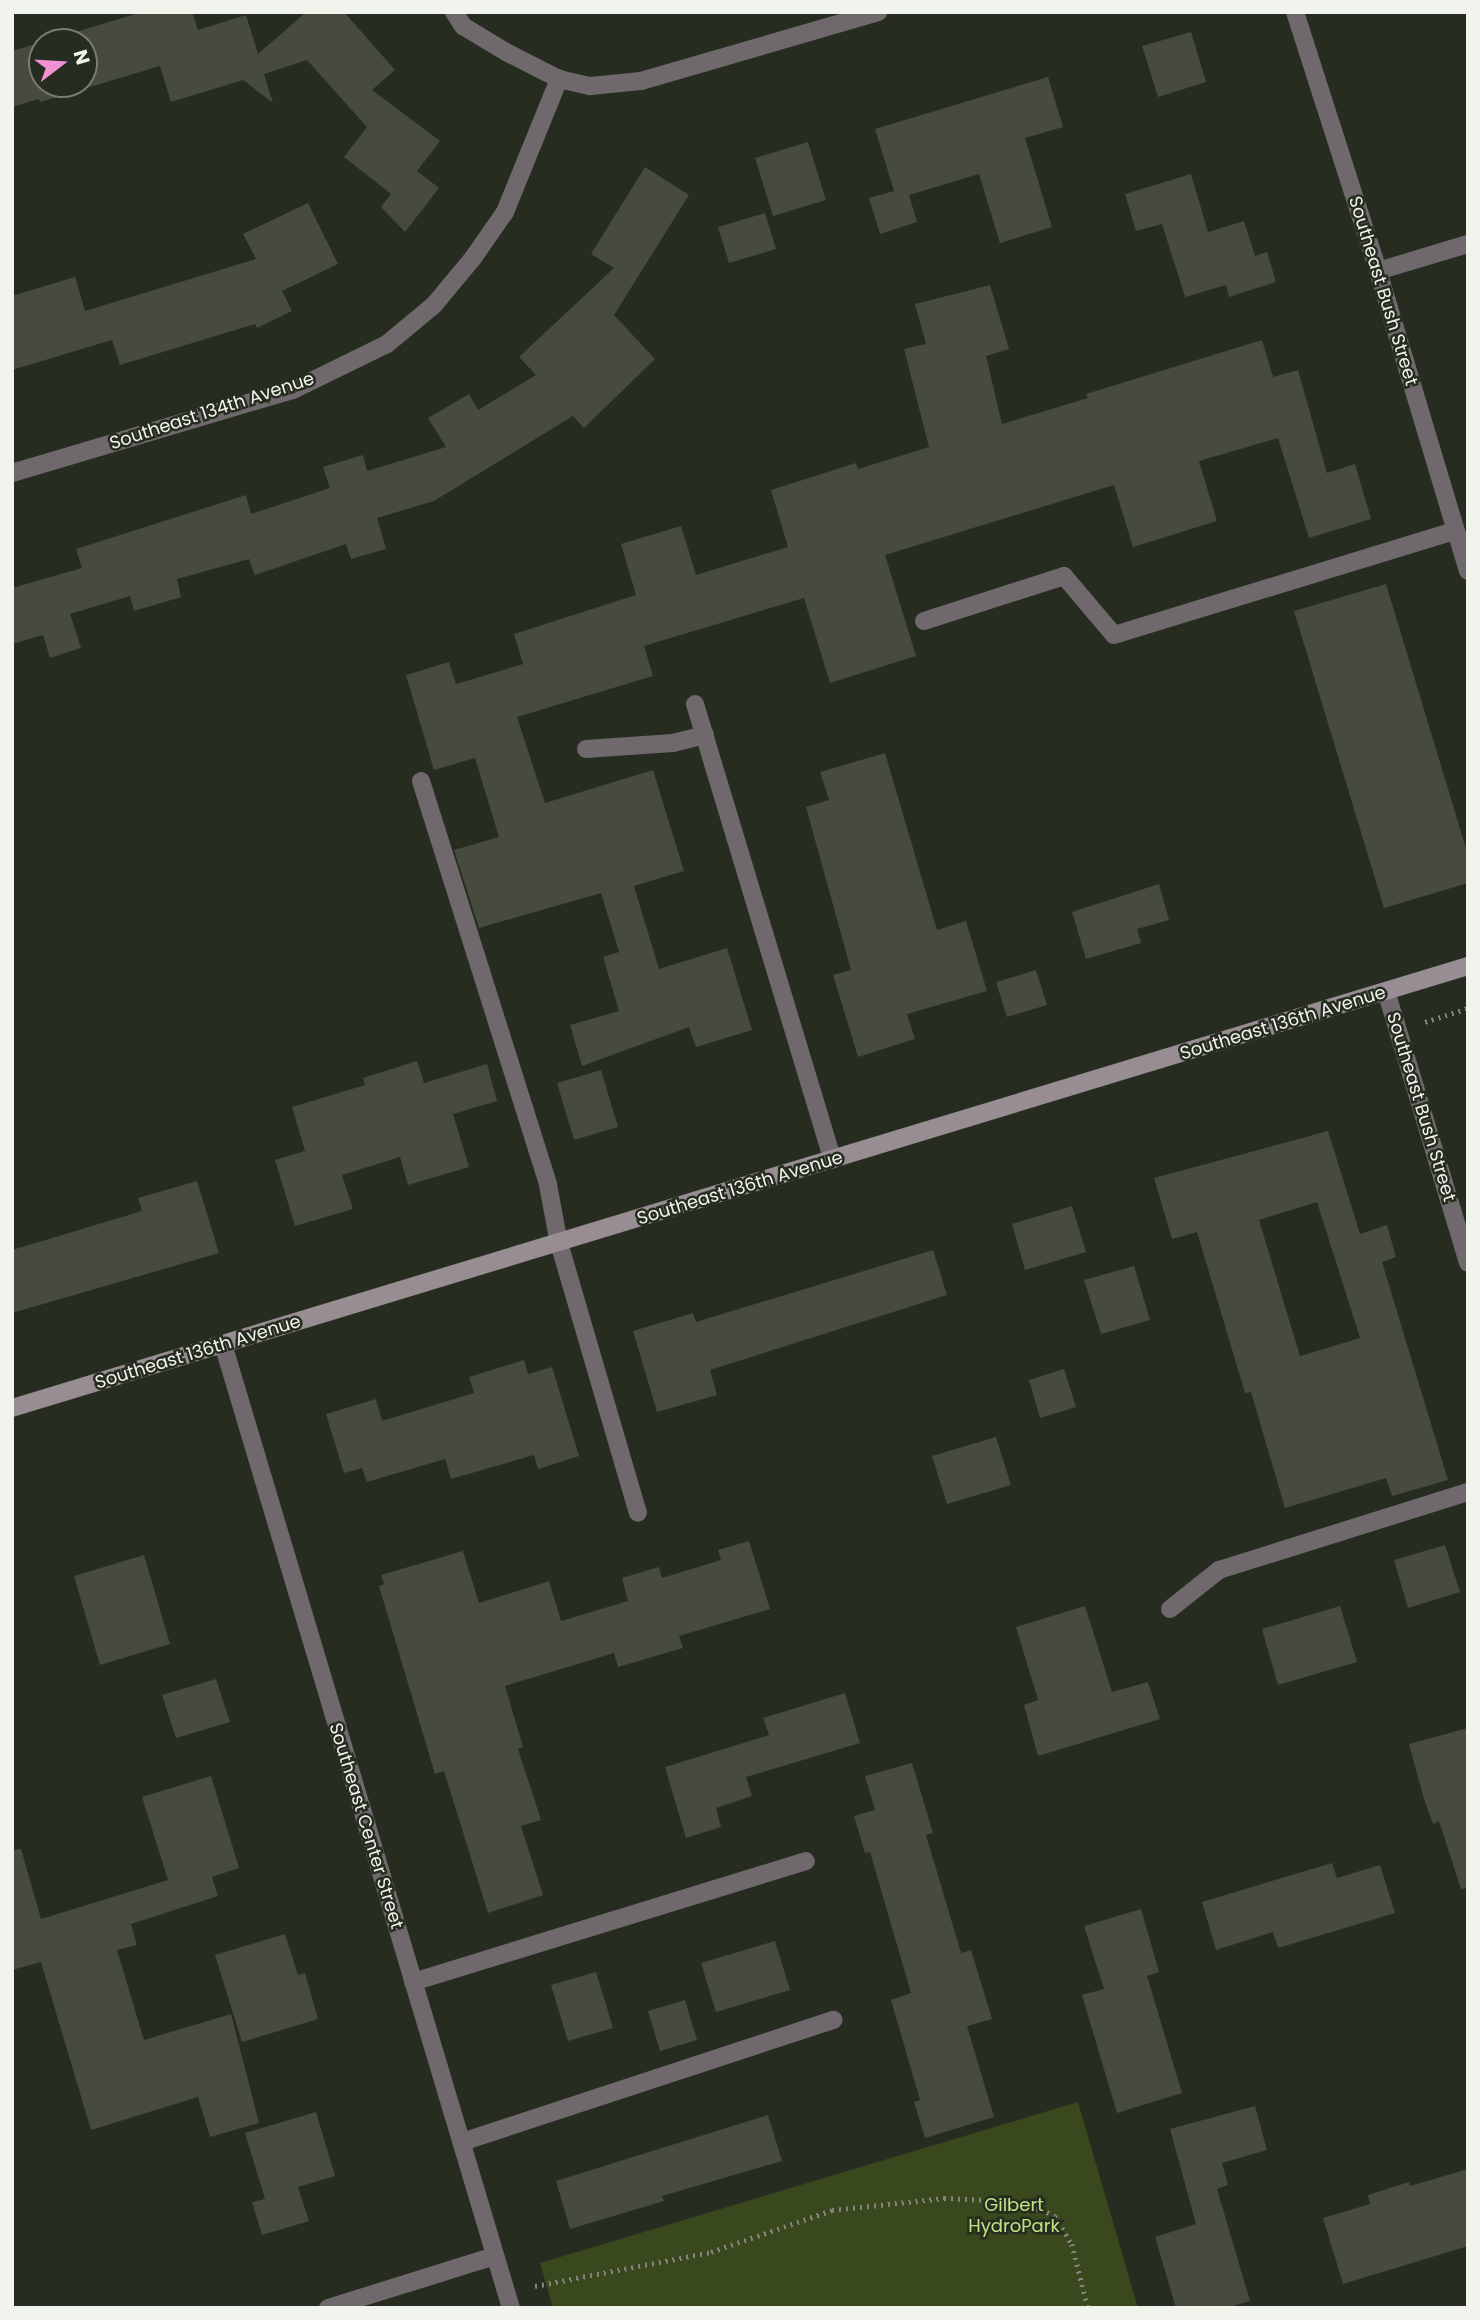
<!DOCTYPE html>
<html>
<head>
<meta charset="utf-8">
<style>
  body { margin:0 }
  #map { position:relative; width:1480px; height:2320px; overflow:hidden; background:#272c20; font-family:Poppins,sans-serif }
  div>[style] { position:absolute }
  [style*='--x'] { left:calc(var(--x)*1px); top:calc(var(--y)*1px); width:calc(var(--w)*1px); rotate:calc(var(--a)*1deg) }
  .green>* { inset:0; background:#39481d }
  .building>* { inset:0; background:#464b3e }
  .path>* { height:4.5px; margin-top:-2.25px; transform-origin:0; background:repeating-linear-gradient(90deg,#81857b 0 2px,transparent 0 7px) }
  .lane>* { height:18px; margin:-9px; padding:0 9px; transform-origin:9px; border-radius:9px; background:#6f696d }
  .street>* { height:18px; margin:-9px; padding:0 9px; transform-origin:9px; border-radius:9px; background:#6f696d }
  .secondary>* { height:18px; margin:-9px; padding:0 9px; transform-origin:9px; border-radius:9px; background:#978d93 }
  span { translate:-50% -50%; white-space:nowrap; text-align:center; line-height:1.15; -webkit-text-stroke:5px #272c20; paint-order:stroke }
  .street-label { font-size:18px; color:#f1f4ed }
  .park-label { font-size:18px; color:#c0e482 }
  .frame { position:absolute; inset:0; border:14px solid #f1f4ed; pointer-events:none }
  .north { position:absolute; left:28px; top:28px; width:70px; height:70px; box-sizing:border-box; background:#272c20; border:2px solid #787c72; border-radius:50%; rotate:73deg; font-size:19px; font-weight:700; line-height:28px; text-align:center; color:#f1f4ed }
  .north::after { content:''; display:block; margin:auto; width:24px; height:32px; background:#f391d5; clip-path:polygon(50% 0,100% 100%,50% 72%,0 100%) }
</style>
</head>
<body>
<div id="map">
  <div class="green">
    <i style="clip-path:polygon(1078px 2102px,1138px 2308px,553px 2308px,540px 2263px)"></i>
  </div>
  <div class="building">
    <i style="clip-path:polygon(142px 12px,192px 12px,198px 30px,246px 15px,258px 54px,306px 12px,344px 12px,395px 70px,372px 90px,440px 141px,417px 171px,439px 188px,405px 232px,381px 207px,391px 194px,344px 157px,367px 127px,307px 60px,264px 74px,273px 103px,243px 80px,171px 102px,160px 66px,40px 102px,39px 99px,12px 107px,12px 51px,42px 42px,42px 84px,84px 84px,84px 42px,43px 42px)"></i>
    <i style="clip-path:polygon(1191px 32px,1206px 82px,1158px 97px,1142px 46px)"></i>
    <i style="clip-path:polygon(1048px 77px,1063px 127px,1025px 138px,1052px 227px,1000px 243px,979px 174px,909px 195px,917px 222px,880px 234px,869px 198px,894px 191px,875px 129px)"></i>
    <i style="clip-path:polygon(808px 142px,826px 200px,773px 216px,755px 158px)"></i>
    <i style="clip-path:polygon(645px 167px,689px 195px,614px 315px,655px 359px,584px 428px,573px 416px,434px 501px,377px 518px,386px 549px,351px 559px,346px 544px,255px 575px,249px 559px,177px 579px,181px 597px,134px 611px,130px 596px,70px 614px,81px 648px,50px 658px,43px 635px,12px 644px,12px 588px,82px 568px,76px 549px,246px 495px,251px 514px,330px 488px,323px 467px,363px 455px,367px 471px,446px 447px,428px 418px,469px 394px,478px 410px,536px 375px,519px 357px,614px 268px,591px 254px)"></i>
    <i style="clip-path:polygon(1191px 174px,1208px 232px,1244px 221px,1255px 256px,1267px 252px,1276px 282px,1229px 297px,1226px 285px,1185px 297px,1162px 224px,1136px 231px,1125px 194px)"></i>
    <i style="clip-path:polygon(308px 203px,338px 264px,282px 291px,292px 311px,257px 328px,255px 324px,120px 365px,112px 340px,12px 370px,12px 296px,75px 277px,85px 311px,256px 259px,243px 234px)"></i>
    <i style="clip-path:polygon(765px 213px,776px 249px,729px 263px,718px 227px)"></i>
    <i style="clip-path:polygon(990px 285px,1009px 349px,986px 356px,1002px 424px,1088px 398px,1086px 394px,1262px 340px,1273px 377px,1298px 370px,1327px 473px,1355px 464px,1371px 519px,1309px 538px,1278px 438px,1199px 461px,1217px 521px,1133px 547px,1114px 485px,885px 555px,916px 656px,830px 683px,804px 598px,644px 646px,653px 676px,517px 717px,545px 803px,653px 770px,684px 871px,634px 886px,659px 969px,727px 948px,752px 1030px,696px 1047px,689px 1027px,582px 1066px,570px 1025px,619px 1011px,603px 957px,619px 952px,601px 893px,479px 928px,454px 850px,499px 837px,475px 758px,434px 770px,406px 675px,449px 662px,456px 684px,523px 664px,514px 634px,636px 595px,621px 544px,681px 526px,696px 575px,788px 547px,771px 490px,856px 463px,858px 469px,929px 447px,904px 349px,926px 344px,915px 304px)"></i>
    <i style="clip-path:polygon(1386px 584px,1468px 855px,1468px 883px,1384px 908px,1294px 611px)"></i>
    <i style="clip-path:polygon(885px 753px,937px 930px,966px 921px,987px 991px,907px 1014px,915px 1039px,858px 1057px,833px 975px,851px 970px,806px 807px,829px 800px,820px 772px)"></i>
    <i style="clip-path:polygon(1159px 884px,1169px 920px,1137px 929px,1141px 943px,1086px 959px,1072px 912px)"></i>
    <i style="clip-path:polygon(1036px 970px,1047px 1005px,1007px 1017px,996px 982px)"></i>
    <i style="clip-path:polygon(417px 1061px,424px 1083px,487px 1064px,497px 1101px,453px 1114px,469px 1167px,408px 1185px,400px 1157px,342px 1175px,353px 1209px,295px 1226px,275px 1160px,305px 1151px,292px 1107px,365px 1085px,363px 1078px)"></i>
    <i style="clip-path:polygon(601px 1070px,618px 1127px,574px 1140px,557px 1083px)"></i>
    <i style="clip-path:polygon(evenodd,1328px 1131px,1360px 1234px,1387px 1225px,1396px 1257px,1382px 1262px,1448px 1480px,1392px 1496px,1386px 1478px,1285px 1508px,1251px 1392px,1245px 1393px,1197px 1232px,1172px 1239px,1154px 1178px,1328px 1131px,1317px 1202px,1360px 1338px,1300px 1356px,1259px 1220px,1317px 1202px)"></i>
    <i style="clip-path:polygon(197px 1181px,219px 1253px,12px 1313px,12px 1250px,142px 1211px,138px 1198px)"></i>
    <i style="clip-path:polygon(1072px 1206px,1086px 1252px,1025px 1270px,1012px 1224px)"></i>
    <i style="clip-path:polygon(933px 1250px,947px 1295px,710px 1370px,717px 1395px,657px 1412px,633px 1331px,693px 1313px,696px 1322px)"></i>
    <i style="clip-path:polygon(1134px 1266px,1150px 1320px,1101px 1334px,1084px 1280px)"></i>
    <i style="clip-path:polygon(524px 1360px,528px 1374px,552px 1367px,579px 1456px,538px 1469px,534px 1455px,451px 1479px,445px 1459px,367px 1482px,362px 1468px,344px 1473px,326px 1414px,376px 1399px,382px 1421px,474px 1393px,469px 1377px)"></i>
    <i style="clip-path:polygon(1064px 1369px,1076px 1407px,1040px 1418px,1029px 1380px)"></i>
    <i style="clip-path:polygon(996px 1437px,1011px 1485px,947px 1504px,932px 1456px)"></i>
    <i style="clip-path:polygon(749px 1541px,770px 1609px,679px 1636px,683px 1648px,618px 1667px,614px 1653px,505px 1686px,523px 1747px,518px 1749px,541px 1820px,521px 1826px,543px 1895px,488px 1913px,444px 1771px,435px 1774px,379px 1586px,384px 1584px,381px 1575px,463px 1551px,479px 1603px,549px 1581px,561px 1621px,628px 1601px,622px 1578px,659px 1567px,662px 1578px,721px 1560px,718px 1550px)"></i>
    <i style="clip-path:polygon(1445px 1545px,1460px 1592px,1408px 1608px,1394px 1560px)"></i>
    <i style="clip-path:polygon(144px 1555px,170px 1644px,100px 1665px,74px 1576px)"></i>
    <i style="clip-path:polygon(1085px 1606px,1112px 1692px,1148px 1682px,1160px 1719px,1038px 1756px,1024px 1705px,1038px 1700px,1016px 1627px)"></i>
    <i style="clip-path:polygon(1340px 1606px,1357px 1662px,1278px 1685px,1262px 1629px)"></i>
    <i style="clip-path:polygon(216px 1679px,230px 1722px,176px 1738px,162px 1695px)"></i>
    <i style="clip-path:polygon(845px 1693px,860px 1743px,746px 1777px,752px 1796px,716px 1808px,721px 1827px,686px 1838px,665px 1767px,769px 1735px,763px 1718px)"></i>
    <i style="clip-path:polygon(1468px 1728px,1468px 1888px,1461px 1889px,1439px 1821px,1433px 1824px,1424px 1799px,1409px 1744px)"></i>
    <i style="clip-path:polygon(912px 1763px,933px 1833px,926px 1835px,961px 1953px,971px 1950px,992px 2019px,967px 2026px,994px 2117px,925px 2138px,914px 2102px,920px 2100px,891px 2000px,911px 1993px,870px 1852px,865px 1853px,854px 1816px,875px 1810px,865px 1776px)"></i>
    <i style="clip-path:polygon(211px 1776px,239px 1868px,212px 1877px,218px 1896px,131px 1924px,137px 1945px,117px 1950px,144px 2040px,231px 2014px,259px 2123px,210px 2137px,198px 2097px,91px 2130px,41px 1962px,12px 1970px,12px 1850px,21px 1849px,41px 1919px,168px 1880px,142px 1797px)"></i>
    <i style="clip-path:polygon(1332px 1863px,1337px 1878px,1380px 1865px,1395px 1913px,1278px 1948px,1273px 1932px,1216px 1950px,1202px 1902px)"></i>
    <i style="clip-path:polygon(1141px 1909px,1159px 1972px,1147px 1976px,1182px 2093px,1117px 2113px,1082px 1995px,1104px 1989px,1084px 1926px)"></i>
    <i style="clip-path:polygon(285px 1934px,298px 1975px,305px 1973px,318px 2019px,242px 2042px,215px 1955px)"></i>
    <i style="clip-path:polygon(775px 1941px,790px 1990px,716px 2012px,701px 1963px)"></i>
    <i style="clip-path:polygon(596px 1972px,613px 2028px,568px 2041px,551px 1985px)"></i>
    <i style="clip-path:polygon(685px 2000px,697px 2040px,660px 2051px,648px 2011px)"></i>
    <i style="clip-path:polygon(1255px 2106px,1267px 2150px,1222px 2163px,1228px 2185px,1217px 2189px,1250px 2301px,1226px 2308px,1176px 2308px,1155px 2237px,1196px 2224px,1170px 2129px)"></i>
    <i style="clip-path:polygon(316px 2112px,335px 2176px,298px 2187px,309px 2221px,262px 2235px,252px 2202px,265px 2199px,245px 2133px)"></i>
    <i style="clip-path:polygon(768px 2115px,782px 2161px,662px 2196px,664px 2201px,570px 2229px,556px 2181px)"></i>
    <i style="clip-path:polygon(1468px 2169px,1468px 2246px,1343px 2284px,1323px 2218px,1370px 2204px,1368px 2195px,1409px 2182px,1410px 2186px)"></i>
  </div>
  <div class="path">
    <i style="--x:1425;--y:1022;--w:45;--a:-18"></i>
    <i style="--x:535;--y:2286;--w:179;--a:-10.9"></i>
    <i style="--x:711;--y:2252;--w:128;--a:-19.1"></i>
    <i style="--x:832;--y:2210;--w:113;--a:-6.1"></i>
    <i style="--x:944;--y:2198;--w:44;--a:2.6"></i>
    <i style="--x:988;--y:2200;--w:54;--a:9.6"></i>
    <i style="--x:1041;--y:2209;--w:16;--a:27"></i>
    <i style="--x:1055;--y:2216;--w:33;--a:59"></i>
    <i style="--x:1072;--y:2244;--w:66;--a:76"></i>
  </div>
  <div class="lane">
    <i style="--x:1378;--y:271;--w:94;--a:-16.7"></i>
    <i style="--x:924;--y:621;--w:147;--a:-17.8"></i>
    <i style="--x:1064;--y:576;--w:77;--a:49.7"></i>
    <i style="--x:1114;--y:635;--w:357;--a:-17"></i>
    <i style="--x:695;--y:704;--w:476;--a:73.2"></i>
    <i style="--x:586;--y:749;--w:87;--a:-3.9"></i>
    <i style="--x:673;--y:743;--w:33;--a:-14"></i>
    <i style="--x:421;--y:781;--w:423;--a:72.5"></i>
    <i style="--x:548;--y:1185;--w:59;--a:79.3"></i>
    <i style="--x:559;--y:1243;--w:281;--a:73.7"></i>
    <i style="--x:1170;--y:1609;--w:63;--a:-38.5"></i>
    <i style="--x:1219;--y:1570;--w:261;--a:-17.4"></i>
    <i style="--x:413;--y:1982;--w:411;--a:-17.1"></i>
    <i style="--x:462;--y:2142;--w:391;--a:-18.2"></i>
    <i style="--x:328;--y:2308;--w:175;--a:-17.3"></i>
  </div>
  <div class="street">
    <i style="--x:454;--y:12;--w:17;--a:57"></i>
    <i style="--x:463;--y:26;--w:50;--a:31.2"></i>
    <i style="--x:506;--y:52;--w:59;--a:27"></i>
    <i style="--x:559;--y:79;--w:32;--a:13"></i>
    <i style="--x:590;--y:86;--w:51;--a:-5.6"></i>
    <i style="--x:641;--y:81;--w:247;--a:-16.2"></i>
    <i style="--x:1295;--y:12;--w:272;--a:72.2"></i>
    <i style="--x:1378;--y:271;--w:313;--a:73.3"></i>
    <i style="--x:12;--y:473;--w:293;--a:-16.5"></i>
    <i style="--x:293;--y:390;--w:105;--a:-26.1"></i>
    <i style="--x:387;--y:344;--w:61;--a:-39.7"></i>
    <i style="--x:434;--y:305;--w:61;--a:-50.3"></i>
    <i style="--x:473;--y:258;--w:56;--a:-55.2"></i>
    <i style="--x:505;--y:212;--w:144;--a:-67.9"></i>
    <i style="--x:1386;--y:991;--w:284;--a:73.2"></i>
    <i style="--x:223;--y:1344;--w:1006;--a:73.37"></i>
  </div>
  <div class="secondary">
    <i style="--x:12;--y:1408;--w:1522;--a:-16.89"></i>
  </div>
  <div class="street-label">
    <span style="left:1383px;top:291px;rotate:73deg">Southeast Bush Street</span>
    <span style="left:212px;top:411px;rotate:-18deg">Southeast 134th Avenue</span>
    <span style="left:1283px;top:1023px;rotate:-17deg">Southeast 136th Avenue</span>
    <span style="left:1421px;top:1107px;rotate:73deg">Southeast Bush Street</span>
    <span style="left:740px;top:1188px;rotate:-17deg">Southeast 136th Avenue</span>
    <span style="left:198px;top:1352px;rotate:-17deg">Southeast 136th Avenue</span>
    <span style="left:366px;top:1826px;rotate:73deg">Southeast Center Street</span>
  </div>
  <div class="park-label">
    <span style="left:1014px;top:2216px">Gilbert<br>HydroPark</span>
  </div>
  <div class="frame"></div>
  <div class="north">N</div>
</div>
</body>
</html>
